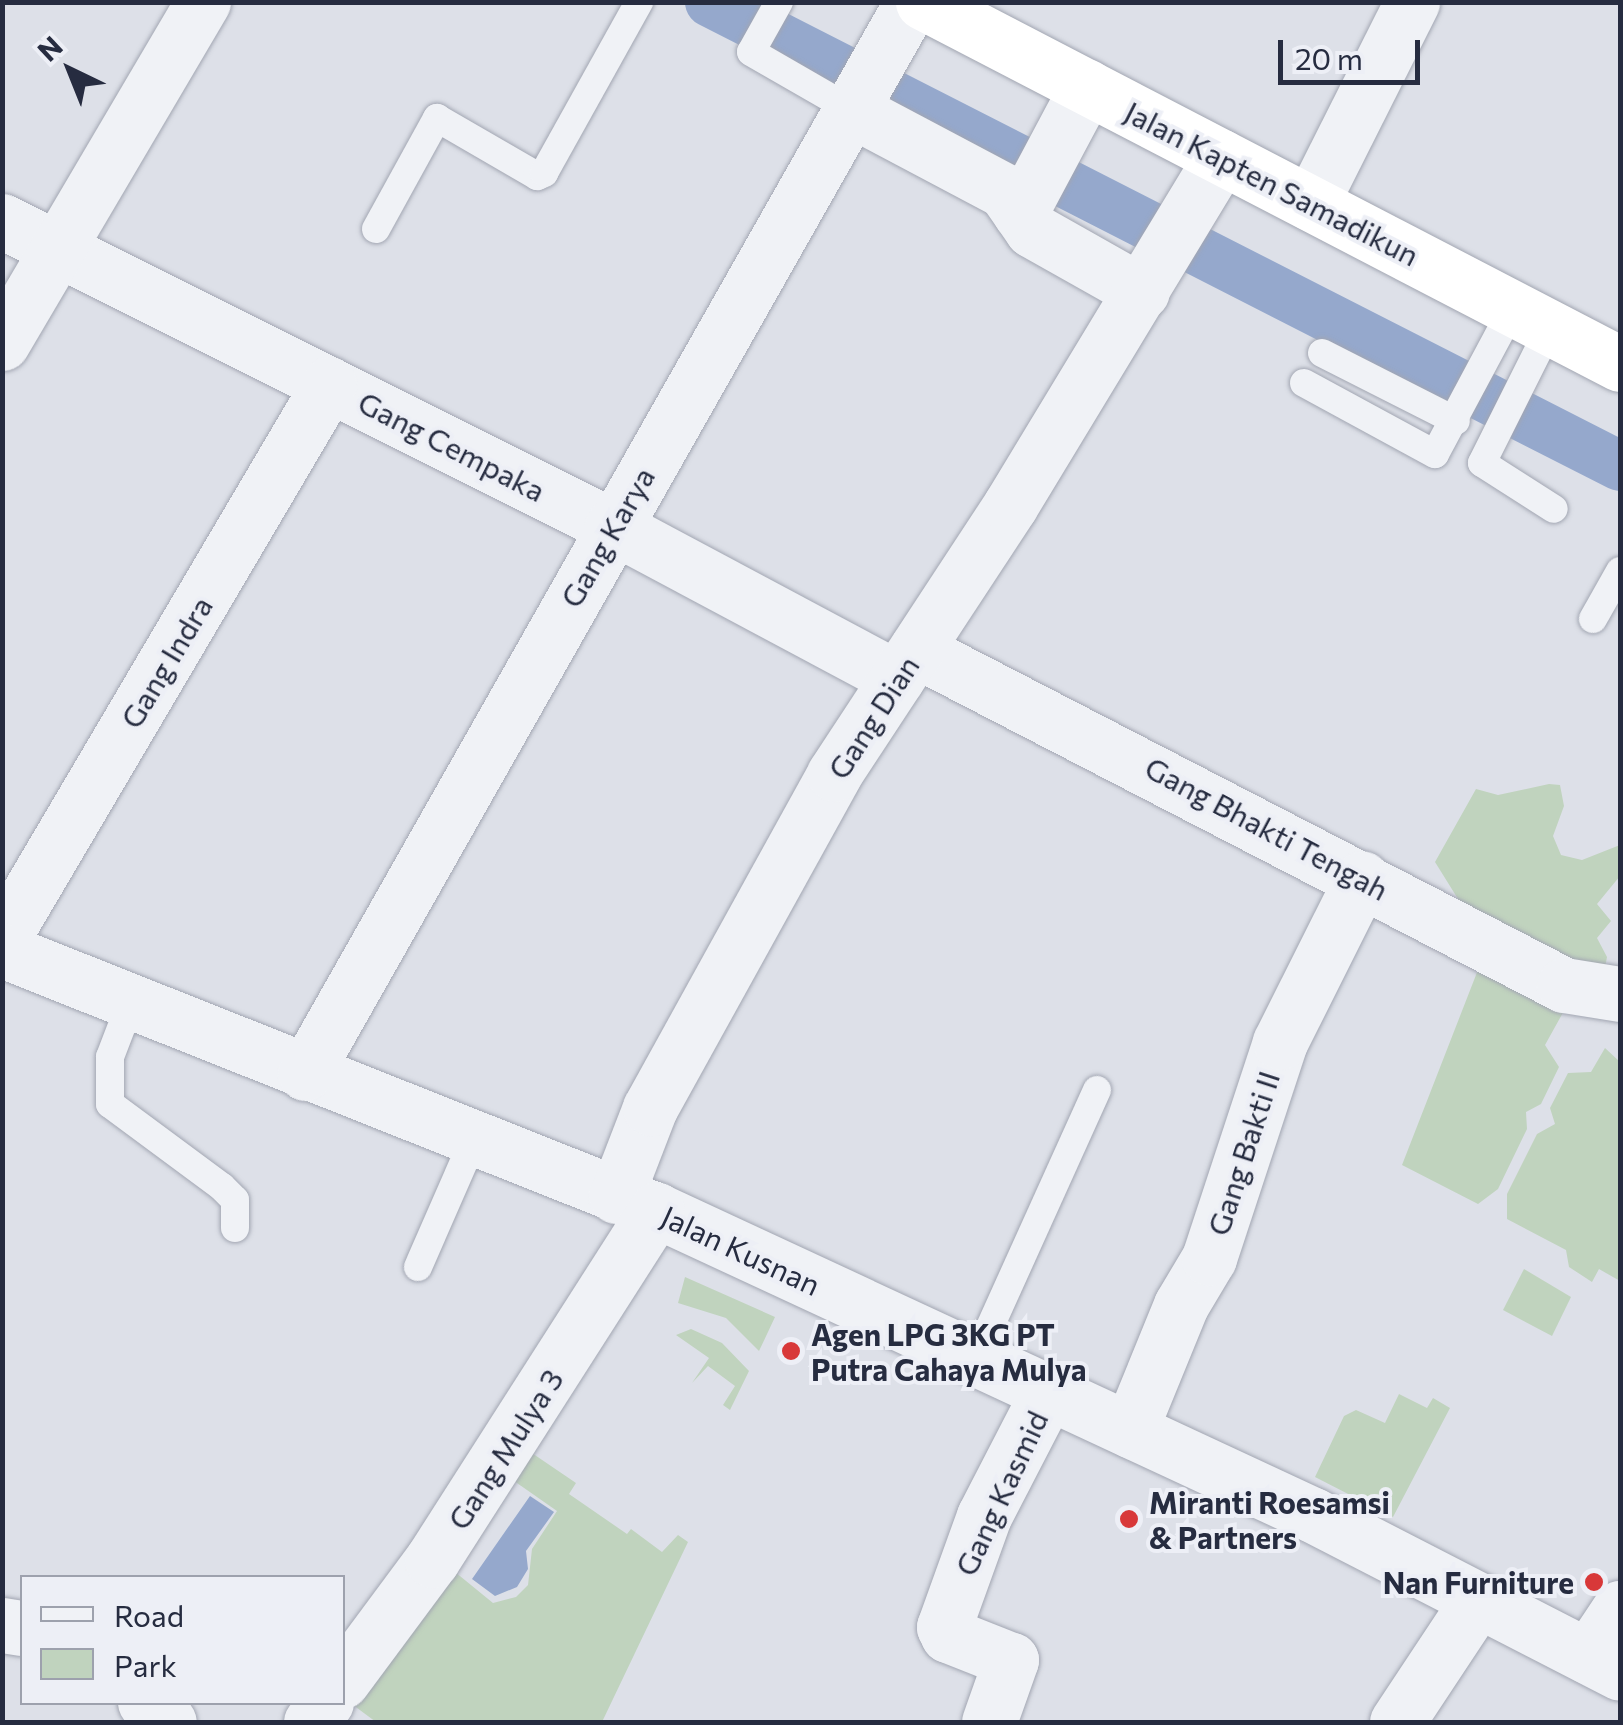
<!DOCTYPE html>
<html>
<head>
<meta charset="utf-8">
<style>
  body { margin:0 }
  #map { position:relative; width:1623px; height:1725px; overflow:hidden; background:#dde0e8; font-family:Commissioner,sans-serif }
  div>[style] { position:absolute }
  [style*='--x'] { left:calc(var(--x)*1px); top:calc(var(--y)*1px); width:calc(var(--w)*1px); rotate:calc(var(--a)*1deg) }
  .green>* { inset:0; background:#c0d3be }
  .water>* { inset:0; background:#95a8cc }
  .canal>* { height:50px; margin:-25px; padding:0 25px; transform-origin:25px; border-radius:25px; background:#95a8cc }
  .roads { filter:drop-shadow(0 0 2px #a2a6b2) drop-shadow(0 0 2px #a2a6b2) }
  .service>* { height:28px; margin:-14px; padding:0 14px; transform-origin:14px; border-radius:14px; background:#f0f2f6 }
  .minor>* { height:55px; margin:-27.5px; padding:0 27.5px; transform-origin:27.5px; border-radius:27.5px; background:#f0f2f6 }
  .trunk>* { height:55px; margin:-27.5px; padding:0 27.5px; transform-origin:27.5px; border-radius:27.5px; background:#fff }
  .dots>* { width:28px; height:28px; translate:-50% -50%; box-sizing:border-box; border:5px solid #edeff6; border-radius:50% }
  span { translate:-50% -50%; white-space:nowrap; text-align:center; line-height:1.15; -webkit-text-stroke:8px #edeff6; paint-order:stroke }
  .street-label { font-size:30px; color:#262c40 }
  .poi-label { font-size:30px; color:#262c40; font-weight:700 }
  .left { translate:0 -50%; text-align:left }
  .right { translate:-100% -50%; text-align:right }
  .frame { position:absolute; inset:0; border:5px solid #262c40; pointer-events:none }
  .legend { position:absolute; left:20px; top:1575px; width:325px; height:130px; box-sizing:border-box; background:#edeff6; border:2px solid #9da1ad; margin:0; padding:12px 18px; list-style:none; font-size:30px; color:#262c40 }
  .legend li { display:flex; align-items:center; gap:20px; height:50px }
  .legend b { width:50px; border:2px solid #9da1ad }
  .north { position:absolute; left:20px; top:20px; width:100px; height:100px; -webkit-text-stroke:8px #edeff6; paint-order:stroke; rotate:317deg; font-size:28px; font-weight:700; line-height:40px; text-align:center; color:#262c40 }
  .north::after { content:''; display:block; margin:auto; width:35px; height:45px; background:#262c40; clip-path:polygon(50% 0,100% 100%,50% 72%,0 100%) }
  .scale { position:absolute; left:1278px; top:40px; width:142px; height:45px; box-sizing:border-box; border:5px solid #262c40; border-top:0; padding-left:12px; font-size:30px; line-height:35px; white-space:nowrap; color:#262c40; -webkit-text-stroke:8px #edeff6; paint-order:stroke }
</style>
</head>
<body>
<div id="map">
  <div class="green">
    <i style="clip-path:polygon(1549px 784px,1560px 785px,1564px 806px,1553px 836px,1561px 855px,1582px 860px,1620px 845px,1620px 876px,1597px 904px,1611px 921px,1597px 938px,1607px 957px,1603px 978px,1463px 907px,1435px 862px,1476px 789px,1498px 795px)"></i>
    <i style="clip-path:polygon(1483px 957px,1565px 1009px,1545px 1045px,1559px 1067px,1541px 1104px,1526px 1112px,1527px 1129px,1498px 1189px,1478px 1204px,1402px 1165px)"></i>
    <i style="clip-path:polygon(1605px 1048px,1620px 1062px,1620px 1281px,1599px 1269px,1592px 1282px,1569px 1267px,1566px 1250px,1507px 1219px,1507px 1194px,1537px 1134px,1555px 1124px,1550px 1108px,1568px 1073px,1591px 1072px)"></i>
    <i style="clip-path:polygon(1524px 1269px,1571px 1297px,1552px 1336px,1503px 1310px)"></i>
    <i style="clip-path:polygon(685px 1277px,775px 1317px,759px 1351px,726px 1318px,678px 1303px)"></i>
    <i style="clip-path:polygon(691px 1329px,722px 1343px,749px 1371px,730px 1410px,723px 1405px,735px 1386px,708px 1366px,692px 1383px,709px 1358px,676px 1335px)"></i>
    <i style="clip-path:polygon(1399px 1394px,1427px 1408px,1433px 1398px,1450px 1408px,1393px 1517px,1315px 1477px,1344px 1416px,1356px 1410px,1385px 1423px)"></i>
    <i style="clip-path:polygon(523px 1447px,576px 1483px,569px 1494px,627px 1534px,631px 1529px,662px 1552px,678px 1535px,688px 1542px,602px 1722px,376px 1722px,345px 1699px,444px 1563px,493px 1603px,516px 1597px,528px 1585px,532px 1549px,557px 1511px,504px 1474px)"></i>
  </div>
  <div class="water">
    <i style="clip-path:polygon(530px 1496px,554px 1512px,526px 1551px,528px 1569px,517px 1587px,495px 1596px,472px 1579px)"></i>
  </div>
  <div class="canal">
    <i style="--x:710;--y:2;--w:1021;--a:27.02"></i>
  </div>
  <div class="roads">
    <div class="service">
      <i style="--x:779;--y:2;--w:57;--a:119.2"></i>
      <i style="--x:751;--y:52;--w:116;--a:29.9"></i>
      <i style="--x:376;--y:229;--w:127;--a:-61.2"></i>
      <i style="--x:437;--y:118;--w:116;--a:30.1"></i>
      <i style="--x:537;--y:176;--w:8;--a:-23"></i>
      <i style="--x:544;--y:173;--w:196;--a:-60.9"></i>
      <i style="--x:1550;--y:327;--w:152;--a:116.6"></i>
      <i style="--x:1482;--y:463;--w:85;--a:32.6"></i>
      <i style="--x:1322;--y:353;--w:150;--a:26.9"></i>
      <i style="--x:1304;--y:383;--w:149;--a:28.5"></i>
      <i style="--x:1435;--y:454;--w:166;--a:-61.9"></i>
      <i style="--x:1593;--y:619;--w:55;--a:-60.6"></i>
      <i style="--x:131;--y:1002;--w:59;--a:110.9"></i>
      <i style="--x:110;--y:1057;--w:47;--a:90"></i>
      <i style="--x:110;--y:1104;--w:139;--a:36.5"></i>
      <i style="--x:222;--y:1187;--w:18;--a:45"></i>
      <i style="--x:235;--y:1200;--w:28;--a:90"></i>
      <i style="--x:418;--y:1267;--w:137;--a:-66.4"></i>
      <i style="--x:976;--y:1358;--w:294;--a:-65.7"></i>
    </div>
    <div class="minor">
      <i style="--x:852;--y:110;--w:173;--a:27.9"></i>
      <i style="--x:1005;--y:191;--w:47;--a:55.3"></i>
      <i style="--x:1032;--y:230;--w:126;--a:29.4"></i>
      <i style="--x:1311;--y:203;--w:225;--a:-63.3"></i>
      <i style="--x:1020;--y:213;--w:143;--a:-62"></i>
      <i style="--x:2;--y:221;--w:682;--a:26.57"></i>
      <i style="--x:612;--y:526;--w:323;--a:28.1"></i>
      <i style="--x:2;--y:343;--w:396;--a:-59.5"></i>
      <i style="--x:916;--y:650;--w:729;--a:27.34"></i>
      <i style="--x:1564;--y:985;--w:57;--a:9.1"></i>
      <i style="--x:2;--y:939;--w:644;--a:-59.49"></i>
      <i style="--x:2;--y:950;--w:704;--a:21.68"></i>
      <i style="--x:656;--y:1210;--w:724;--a:24.9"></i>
      <i style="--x:1313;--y:1515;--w:345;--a:27.2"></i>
      <i style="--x:305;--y:1073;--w:1231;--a:-60.46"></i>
      <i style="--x:616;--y:1196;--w:94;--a:-68.9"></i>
      <i style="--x:650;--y:1108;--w:381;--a:-61.1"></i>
      <i style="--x:834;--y:774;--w:321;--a:-56.7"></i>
      <i style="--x:1010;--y:506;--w:408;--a:-58.8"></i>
      <i style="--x:1130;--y:1430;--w:135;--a:-67.8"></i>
      <i style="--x:1181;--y:1305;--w:55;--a:-59.2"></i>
      <i style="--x:1209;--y:1258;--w:227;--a:-71.8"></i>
      <i style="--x:1280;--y:1042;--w:183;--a:-63.4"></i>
      <i style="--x:2;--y:1625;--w:20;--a:9"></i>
      <i style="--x:1588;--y:1656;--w:58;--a:-56.3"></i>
      <i style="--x:342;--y:1681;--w:151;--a:-53.4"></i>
      <i style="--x:432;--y:1560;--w:416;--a:-57.4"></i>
      <i style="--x:145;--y:1702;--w:31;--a:40"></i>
      <i style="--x:311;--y:1722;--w:25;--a:-53"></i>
      <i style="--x:989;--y:1722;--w:66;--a:-70.5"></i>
      <i style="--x:1011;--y:1660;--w:68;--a:-158.4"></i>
      <i style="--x:948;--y:1635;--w:9;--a:-117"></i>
      <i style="--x:944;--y:1627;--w:118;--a:-70.2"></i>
      <i style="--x:984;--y:1516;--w:140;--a:-62.7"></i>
      <i style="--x:1397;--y:1722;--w:145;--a:-56.5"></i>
    </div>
    <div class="trunk">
      <i style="--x:923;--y:2;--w:785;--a:27.45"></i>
    </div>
  </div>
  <div class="dots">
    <i style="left:791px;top:1351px;background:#d83839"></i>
    <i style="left:1129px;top:1519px;background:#d83839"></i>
    <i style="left:1594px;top:1582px;background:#d83839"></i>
  </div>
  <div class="street-label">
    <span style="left:1272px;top:183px;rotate:27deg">Jalan Kapten Samadikun</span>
    <span style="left:452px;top:446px;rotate:27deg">Gang Cempaka</span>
    <span style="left:607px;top:537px;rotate:-60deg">Gang Karya</span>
    <span style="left:166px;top:662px;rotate:-59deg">Gang Indra</span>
    <span style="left:873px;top:717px;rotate:-57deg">Gang Dian</span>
    <span style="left:1267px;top:828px;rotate:28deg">Gang Bhakti Tengah</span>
    <span style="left:1243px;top:1153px;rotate:-72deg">Gang Bakti II</span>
    <span style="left:741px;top:1250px;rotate:25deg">Jalan Kusnan</span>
    <span style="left:505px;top:1449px;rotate:-57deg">Gang Mulya 3</span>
    <span style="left:1001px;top:1493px;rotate:-65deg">Gang Kasmid</span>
  </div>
  <div class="poi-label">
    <span class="left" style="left:811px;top:1351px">Agen LPG 3KG PT<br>Putra Cahaya Mulya</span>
    <span class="left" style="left:1149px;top:1519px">Miranti Roesamsi<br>&amp; Partners</span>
    <span class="right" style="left:1574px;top:1582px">Nan Furniture</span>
  </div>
  <div class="frame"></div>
  <ul class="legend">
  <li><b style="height:12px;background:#f0f2f6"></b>Road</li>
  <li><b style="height:28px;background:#c0d3be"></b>Park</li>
  </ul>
  <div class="north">N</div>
  <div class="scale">20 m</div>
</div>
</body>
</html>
